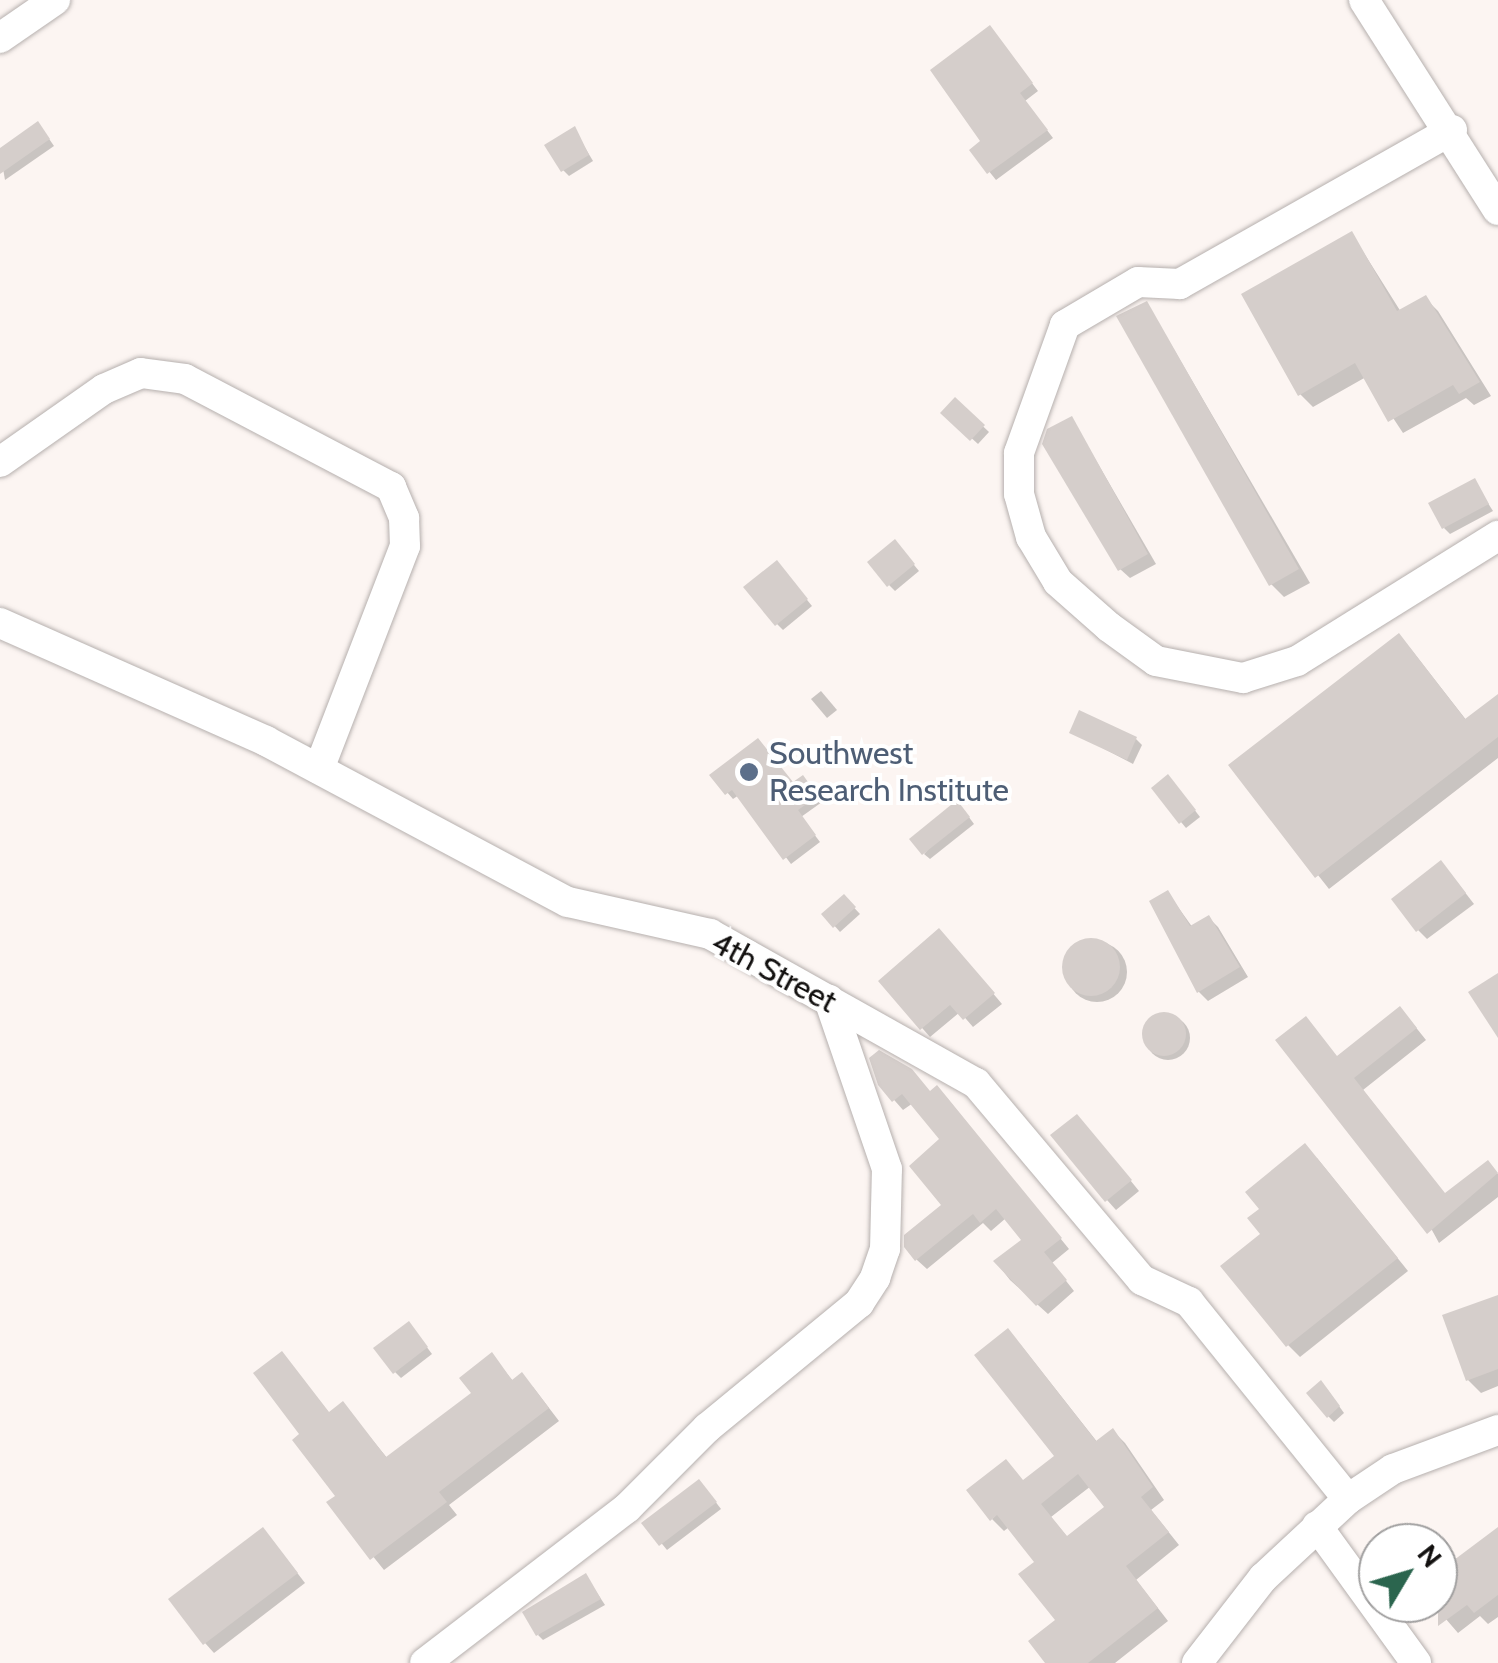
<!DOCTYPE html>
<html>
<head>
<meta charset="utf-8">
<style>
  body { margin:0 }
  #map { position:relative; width:1498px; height:1663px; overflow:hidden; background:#fcf5f2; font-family:Cabin,sans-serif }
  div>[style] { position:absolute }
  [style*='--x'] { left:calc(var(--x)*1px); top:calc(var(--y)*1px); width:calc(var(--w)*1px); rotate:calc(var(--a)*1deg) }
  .shadow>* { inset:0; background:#0003 }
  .round { border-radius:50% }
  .building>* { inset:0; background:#d5cecb }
  .roads { filter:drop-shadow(0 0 2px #b6b0ae) drop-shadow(0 0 2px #b6b0ae) }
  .minor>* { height:30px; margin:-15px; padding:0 15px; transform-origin:15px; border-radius:15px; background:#fff }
  .dots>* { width:28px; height:28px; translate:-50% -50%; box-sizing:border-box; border:5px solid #fff; border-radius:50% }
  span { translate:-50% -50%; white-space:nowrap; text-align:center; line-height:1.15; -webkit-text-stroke:8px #fff; paint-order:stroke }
  .service-label { font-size:32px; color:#4e5e75 }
  .left { translate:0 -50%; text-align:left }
  .street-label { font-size:32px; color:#12100f }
  .north { position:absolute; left:1358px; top:1523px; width:100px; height:100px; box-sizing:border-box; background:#fff; border:2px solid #a09f9f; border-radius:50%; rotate:52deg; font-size:28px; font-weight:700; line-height:40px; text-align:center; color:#12100f }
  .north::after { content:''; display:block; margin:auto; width:35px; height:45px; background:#2b654e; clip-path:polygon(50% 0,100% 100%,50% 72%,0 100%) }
</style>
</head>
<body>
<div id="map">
  <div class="shadow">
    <i style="clip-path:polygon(996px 36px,1038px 91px,1025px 101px,1053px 138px,996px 180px,972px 150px,984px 142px)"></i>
    <i style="clip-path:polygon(574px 129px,593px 161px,569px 176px,563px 170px)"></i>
    <i style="clip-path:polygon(43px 130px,54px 146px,5px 180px,0 151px)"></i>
    <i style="clip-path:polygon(1352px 234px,1401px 312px,1425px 298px,1438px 311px,1491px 396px,1474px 405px,1466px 398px,1403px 433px,1366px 377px,1313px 407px,1300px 394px)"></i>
    <i style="clip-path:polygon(1155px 317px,1310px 583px,1284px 597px,1271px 584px)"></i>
    <i style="clip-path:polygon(955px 400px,989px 432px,978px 444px,944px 413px)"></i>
    <i style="clip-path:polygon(1072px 419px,1156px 564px,1130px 578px,1120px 569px)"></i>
    <i style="clip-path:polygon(1474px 481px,1493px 511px,1450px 534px,1444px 528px)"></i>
    <i style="clip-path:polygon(900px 548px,919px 571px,895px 591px,889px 585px)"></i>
    <i style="clip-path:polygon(782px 569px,812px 606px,783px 630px,777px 624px)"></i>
    <i style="clip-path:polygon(1410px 648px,1467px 721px,1498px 697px,1498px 758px,1329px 889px,1231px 765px)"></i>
    <i style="clip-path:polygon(821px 691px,837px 710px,827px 718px,811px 699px)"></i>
    <i style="clip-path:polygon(1072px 732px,1136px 739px,1142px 745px,1133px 764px)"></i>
    <i style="clip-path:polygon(713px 776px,808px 784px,822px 802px,801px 817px,820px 842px,791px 864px,739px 795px,733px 799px)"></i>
    <i style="clip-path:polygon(1174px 783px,1200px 817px,1186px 828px,1181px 822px)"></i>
    <i style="clip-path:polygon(963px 809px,974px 824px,930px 859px,924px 854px)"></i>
    <i style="clip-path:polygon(1450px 873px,1474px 904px,1427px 939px,1418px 930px)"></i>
    <i style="clip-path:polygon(1168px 893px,1193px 928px,1209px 918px,1218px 927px,1248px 977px,1208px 1001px,1199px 992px)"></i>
    <i style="clip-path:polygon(844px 897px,860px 914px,840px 932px,825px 915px)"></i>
    <i style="clip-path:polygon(948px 940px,1002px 1004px,973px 1027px,960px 1012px,930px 1037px,881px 981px)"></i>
    <i class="round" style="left:1067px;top:942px;width:60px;height:60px"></i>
    <i class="round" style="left:1146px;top:1016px;width:44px;height:44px"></i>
    <i style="clip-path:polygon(1410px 1020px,1426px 1040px,1363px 1090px,1446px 1196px,1488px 1163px,1498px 1174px,1498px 1197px,1439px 1243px,1338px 1058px)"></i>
    <i style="clip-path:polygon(880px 1084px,947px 1098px,1069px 1249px,1052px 1263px,1074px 1291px,1048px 1314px,1010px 1280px,996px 1262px,1024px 1240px,1006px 1218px,991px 1231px,983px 1223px,927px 1269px,917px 1260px,907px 1236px,944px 1206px,942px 1139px,913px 1103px,903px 1110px)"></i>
    <i style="clip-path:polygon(1086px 1126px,1139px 1191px,1116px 1210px,1107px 1200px)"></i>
    <i style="clip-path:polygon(1317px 1158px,1408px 1271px,1300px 1357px,1288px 1345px,1264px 1234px)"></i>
    <i style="clip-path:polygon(1498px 1297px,1498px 1386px,1481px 1393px,1468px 1380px)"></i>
    <i style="clip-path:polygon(414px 1330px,432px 1354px,401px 1378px,395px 1372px)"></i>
    <i style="clip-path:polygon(evenodd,1020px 1344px,1098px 1443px,1113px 1431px,1125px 1443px,1164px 1500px,1151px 1510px,1179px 1545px,1136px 1580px,1168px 1621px,1115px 1663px,1049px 1663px,1058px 1620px,1037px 1562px,1009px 1527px,1004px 1531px,992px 1519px,1057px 1457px,1020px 1344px,1091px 1486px,1107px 1507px,1068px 1538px,1051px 1517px,1091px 1486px)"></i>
    <i style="clip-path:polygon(282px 1354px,330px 1414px,343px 1404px,388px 1459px,474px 1393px,492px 1356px,514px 1382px,533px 1387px,559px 1421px,449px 1505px,457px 1515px,384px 1570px,330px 1503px,338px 1496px,303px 1435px)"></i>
    <i style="clip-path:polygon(1327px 1389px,1344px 1413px,1334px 1422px,1328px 1416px)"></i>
    <i style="clip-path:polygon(705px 1488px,721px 1509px,667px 1550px,645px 1523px)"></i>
    <i style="clip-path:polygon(1498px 1530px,1498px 1617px,1488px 1624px,1480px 1616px,1458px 1633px,1432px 1603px,1438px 1603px,1438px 1575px)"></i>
    <i style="clip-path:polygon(272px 1540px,305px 1583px,214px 1653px,205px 1643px)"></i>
    <i style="clip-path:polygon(586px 1576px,605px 1605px,543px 1640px,538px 1635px)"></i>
  </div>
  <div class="building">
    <i style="clip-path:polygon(990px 25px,1033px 83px,1020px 93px,1048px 130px,987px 174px,969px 150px,980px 141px,930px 70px)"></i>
    <i style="clip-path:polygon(38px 121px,50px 139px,0 174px,0 148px)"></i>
    <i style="clip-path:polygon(575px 126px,589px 155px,561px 172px,544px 145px)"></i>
    <i style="clip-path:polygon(1352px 231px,1397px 311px,1426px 295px,1480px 382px,1459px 394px,1453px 385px,1388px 422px,1355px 363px,1298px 396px,1241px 294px)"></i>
    <i style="clip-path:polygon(1147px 301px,1299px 569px,1269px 586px,1116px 316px)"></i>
    <i style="clip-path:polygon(955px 397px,985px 425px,970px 441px,940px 413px)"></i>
    <i style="clip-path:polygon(1072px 416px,1148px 554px,1118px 571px,1042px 444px,1047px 429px)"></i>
    <i style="clip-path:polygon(1475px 478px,1489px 504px,1442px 529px,1428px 503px)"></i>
    <i style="clip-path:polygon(895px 539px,915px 564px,887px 587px,867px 562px)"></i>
    <i style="clip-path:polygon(777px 560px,808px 599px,775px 626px,743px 587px)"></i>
    <i style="clip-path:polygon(1399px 633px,1465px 719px,1498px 694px,1498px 737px,1315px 878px,1228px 765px)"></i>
    <i style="clip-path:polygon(1079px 710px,1137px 737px,1127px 760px,1069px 733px)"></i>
    <i style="clip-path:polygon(758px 738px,793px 782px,803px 775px,818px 796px,798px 810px,816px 835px,783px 860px,732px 790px,725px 795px,709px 775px)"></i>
    <i style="clip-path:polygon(1168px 774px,1196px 810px,1179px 824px,1151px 788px)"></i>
    <i style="clip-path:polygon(957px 800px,970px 817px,922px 855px,909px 839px)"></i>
    <i style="clip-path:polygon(1441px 860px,1466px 893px,1416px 932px,1391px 899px)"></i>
    <i style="clip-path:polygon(1168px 890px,1190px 926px,1209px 915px,1240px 967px,1197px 993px,1149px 901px)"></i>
    <i style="clip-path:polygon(844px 894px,856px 907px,833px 928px,821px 914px)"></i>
    <i style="clip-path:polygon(939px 928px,995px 993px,963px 1020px,950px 1005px,920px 1030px,878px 981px)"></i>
    <i class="round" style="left:1062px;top:938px;width:58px;height:58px"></i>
    <i style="clip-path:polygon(1498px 973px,1498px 1038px,1468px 992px)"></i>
    <i style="clip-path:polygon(1400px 1006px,1417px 1028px,1354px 1078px,1445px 1193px,1488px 1160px,1498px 1173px,1427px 1234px,1275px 1040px,1306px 1016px,1337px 1056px)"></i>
    <i class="round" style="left:1142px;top:1012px;width:44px;height:44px"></i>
    <i style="clip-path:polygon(879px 1050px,912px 1069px,930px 1091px,937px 1085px,1062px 1238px,1044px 1252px,1067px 1280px,1036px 1306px,993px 1261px,1021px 1240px,996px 1209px,980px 1223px,973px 1214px,915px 1261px,904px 1247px,904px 1235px,941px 1205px,909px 1166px,939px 1139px,902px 1094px,892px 1102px,878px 1085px,869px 1058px)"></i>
    <i style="clip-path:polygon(1077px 1114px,1132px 1180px,1105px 1202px,1050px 1135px)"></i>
    <i style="clip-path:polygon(1305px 1143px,1398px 1258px,1286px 1347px,1220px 1266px,1260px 1234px,1247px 1218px,1259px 1209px,1245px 1192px)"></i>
    <i style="clip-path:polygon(1498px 1295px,1498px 1369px,1466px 1381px,1442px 1315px)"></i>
    <i style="clip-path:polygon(409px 1321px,428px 1347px,393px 1374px,373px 1348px)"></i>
    <i style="clip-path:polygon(evenodd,1008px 1328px,1096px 1441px,1113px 1428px,1153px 1487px,1141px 1497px,1169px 1532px,1126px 1566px,1158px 1608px,1088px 1663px,1045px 1663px,1028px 1641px,1055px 1620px,1018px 1574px,1034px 1562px,997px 1515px,990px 1521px,966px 1490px,1006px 1459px,1023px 1480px,1054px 1456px,974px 1355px,1008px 1328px,1078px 1474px,1104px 1507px,1067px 1536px,1041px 1504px,1078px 1474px)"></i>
    <i style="clip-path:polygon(282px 1351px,329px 1412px,343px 1401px,386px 1457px,471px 1393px,459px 1378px,492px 1352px,512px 1380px,522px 1372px,549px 1408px,439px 1492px,447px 1502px,370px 1560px,326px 1502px,335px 1496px,292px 1440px,299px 1434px,253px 1373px)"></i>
    <i style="clip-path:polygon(1321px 1380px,1340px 1406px,1327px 1418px,1306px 1393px)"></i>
    <i style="clip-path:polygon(699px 1479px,717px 1502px,659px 1546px,641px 1523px)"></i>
    <i style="clip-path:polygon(263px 1527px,298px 1573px,203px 1645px,168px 1599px)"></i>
    <i style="clip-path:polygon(1498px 1527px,1498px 1595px,1474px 1613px,1467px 1605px,1438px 1626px,1438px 1572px)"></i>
    <i style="clip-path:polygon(586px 1573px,601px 1599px,536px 1636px,522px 1612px)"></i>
  </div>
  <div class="roads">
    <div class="minor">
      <i style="--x:1364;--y:0;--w:249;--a:57.5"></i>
      <i style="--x:0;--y:38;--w:67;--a:-34.6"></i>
      <i style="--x:1452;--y:130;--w:313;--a:150.5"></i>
      <i style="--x:1180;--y:284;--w:42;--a:-177.3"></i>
      <i style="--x:1138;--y:282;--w:85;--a:149.5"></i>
      <i style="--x:1065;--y:325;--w:136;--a:109.8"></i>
      <i style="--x:1019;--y:453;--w:41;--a:90"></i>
      <i style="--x:1019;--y:494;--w:45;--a:74.4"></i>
      <i style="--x:1031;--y:537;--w:52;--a:59"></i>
      <i style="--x:1058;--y:582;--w:68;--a:41.4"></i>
      <i style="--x:1109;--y:627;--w:58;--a:35.9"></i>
      <i style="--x:1156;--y:661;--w:89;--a:11.1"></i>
      <i style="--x:1243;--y:678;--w:57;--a:-17.5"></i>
      <i style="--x:1297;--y:661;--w:237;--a:-31.9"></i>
      <i style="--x:0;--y:462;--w:127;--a:-35.1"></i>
      <i style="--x:104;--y:389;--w:40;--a:-23.4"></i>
      <i style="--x:141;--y:373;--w:44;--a:7.8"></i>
      <i style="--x:185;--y:379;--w:233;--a:27.7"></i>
      <i style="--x:391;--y:487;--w:34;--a:67"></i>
      <i style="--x:404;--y:518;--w:28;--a:88"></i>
      <i style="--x:405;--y:546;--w:239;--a:111.1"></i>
      <i style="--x:0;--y:623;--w:291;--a:23.9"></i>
      <i style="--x:266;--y:741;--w:342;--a:28.1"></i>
      <i style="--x:568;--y:902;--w:146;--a:12.7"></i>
      <i style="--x:710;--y:934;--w:305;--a:29.3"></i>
      <i style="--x:976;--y:1083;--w:258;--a:49.9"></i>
      <i style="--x:1142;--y:1280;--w:52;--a:25.1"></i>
      <i style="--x:1189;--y:1302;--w:253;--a:51.1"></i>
      <i style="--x:1317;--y:1526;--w:169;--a:54.1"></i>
      <i style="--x:425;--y:1663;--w:255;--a:-37.5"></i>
      <i style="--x:627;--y:1508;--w:113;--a:-45"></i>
      <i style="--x:707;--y:1428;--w:197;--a:-39.4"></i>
      <i style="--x:859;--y:1303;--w:30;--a:-57"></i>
      <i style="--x:875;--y:1278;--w:31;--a:-71"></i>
      <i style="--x:885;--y:1249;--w:80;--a:-88.6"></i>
      <i style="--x:887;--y:1169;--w:179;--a:-108.9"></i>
      <i style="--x:1197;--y:1663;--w:108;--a:-52.2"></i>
      <i style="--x:1263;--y:1578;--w:116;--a:-42.9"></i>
      <i style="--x:1348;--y:1499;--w:54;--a:-33.7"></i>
      <i style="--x:1393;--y:1469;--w:112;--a:-20.4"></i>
    </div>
  </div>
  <div class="dots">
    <i style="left:749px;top:772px;background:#5c6f8a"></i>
  </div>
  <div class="service-label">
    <span class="left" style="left:769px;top:772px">Southwest<br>Research Institute</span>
  </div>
  <div class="street-label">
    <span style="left:774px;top:972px;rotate:28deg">4th Street</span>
  </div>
  <div class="north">N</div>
</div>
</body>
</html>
